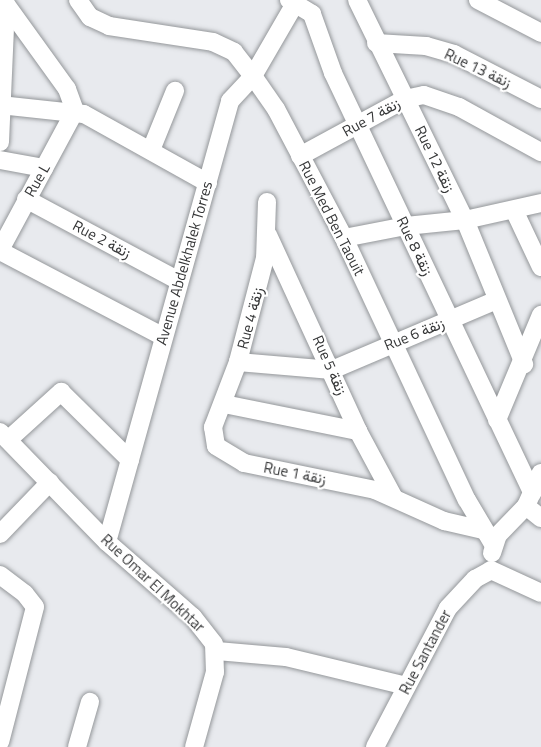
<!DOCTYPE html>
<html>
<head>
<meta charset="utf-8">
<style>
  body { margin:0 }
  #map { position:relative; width:541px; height:747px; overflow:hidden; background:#e8eaee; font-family:"Titillium Web",Vazirmatn,sans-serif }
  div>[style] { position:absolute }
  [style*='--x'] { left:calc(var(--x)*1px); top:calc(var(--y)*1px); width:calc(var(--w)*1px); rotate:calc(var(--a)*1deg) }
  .roads { filter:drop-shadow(0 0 2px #94979a) drop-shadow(0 0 2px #94979a) }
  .minor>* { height:18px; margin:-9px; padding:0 9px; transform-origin:9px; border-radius:9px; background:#fff }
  span { translate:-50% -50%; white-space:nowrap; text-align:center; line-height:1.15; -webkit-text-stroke:4.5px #fff; paint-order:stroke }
  .street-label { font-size:15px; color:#363738 }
</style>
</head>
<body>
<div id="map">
  <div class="roads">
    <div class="minor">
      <i style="--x:78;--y:0;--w:21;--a:55"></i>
      <i style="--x:90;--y:17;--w:21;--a:25"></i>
      <i style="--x:109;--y:26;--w:105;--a:8.7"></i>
      <i style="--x:213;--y:42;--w:23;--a:25"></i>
      <i style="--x:234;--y:52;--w:31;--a:52"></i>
      <i style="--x:253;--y:76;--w:40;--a:55.1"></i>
      <i style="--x:276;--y:109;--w:146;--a:62.2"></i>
      <i style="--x:344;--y:238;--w:289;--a:64.9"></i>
      <i style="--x:467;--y:500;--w:51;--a:59.4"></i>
      <i style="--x:289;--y:0;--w:27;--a:31"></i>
      <i style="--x:312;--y:14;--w:63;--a:70.4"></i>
      <i style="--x:333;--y:73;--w:465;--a:64.6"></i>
      <i style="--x:357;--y:0;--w:245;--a:63.9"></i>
      <i style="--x:465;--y:220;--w:156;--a:67.7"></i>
      <i style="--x:478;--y:0;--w:71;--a:27.6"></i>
      <i style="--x:5;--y:3;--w:106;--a:54.2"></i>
      <i style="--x:67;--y:89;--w:23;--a:70"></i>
      <i style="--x:376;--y:43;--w:50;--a:3.4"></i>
      <i style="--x:426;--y:46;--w:29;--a:16"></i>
      <i style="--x:454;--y:54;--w:98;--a:27.3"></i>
      <i style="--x:0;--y:105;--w:84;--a:6.1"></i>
      <i style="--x:84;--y:114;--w:142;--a:29.1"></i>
      <i style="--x:0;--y:142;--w:138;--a:-87.5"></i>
      <i style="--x:151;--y:150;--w:64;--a:-67.9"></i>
      <i style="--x:300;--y:156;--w:119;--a:-28.5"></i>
      <i style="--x:405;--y:99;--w:19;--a:-12"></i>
      <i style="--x:424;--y:95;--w:37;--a:19"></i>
      <i style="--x:459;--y:107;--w:94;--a:28.8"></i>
      <i style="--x:0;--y:160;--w:45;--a:10.3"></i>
      <i style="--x:26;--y:199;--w:171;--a:28.2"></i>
      <i style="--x:267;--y:202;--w:56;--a:92"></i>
      <i style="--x:265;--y:258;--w:107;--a:104.6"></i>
      <i style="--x:238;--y:362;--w:70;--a:111"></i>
      <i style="--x:213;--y:427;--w:19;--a:81"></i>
      <i style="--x:216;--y:446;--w:33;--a:31"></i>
      <i style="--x:244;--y:463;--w:134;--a:11.6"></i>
      <i style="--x:375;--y:490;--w:76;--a:24.2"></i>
      <i style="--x:444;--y:521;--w:40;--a:13"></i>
      <i style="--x:514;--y:210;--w:63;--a:64.7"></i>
      <i style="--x:268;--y:235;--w:216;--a:65.3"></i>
      <i style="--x:358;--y:431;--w:74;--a:61.7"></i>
      <i style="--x:344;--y:238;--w:63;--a:-11"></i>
      <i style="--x:406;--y:226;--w:59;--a:-5.8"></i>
      <i style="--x:465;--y:220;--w:78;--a:-12.6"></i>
      <i style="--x:0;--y:250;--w:158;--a:-61.7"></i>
      <i style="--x:0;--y:251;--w:183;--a:27.7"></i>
      <i style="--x:238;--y:362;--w:94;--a:4.9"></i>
      <i style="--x:332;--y:370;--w:179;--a:-23"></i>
      <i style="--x:224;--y:404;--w:137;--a:11.4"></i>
      <i style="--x:497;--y:420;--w:114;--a:-67.3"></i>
      <i style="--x:0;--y:432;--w:153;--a:45.8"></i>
      <i style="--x:107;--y:542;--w:114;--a:41.1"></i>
      <i style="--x:193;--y:617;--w:34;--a:52"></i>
      <i style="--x:214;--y:644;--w:28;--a:88"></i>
      <i style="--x:215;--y:672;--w:78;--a:105.6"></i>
      <i style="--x:8;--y:440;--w:72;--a:-42.2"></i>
      <i style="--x:61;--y:392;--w:97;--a:44.6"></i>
      <i style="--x:526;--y:506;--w:19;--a:39"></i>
      <i style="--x:0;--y:534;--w:72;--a:-46.1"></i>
      <i style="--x:107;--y:542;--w:458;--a:-74.4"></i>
      <i style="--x:230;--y:101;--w:34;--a:-47"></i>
      <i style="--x:253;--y:76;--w:88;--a:-59.9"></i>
      <i style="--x:492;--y:553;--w:19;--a:-72"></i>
      <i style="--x:498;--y:535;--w:40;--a:-46"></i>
      <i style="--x:526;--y:506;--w:36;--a:-66"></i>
      <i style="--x:491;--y:570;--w:55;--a:24.7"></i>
      <i style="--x:0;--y:575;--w:31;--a:37"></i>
      <i style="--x:25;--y:594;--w:16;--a:52"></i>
      <i style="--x:35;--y:607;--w:139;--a:104.5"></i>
      <i style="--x:217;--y:651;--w:69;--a:5"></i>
      <i style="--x:286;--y:657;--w:124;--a:13.5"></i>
      <i style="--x:77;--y:747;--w:47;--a:-73.9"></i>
      <i style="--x:375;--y:747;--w:157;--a:-62.3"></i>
      <i style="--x:448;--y:608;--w:40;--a:-47"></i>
      <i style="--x:475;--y:579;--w:18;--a:-29"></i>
    </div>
  </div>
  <div class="street-label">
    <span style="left:478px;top:68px;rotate:25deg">Rue 13 زنقة</span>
    <span style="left:371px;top:117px;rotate:-29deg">Rue 7 زنقة</span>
    <span style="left:435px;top:159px;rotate:64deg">Rue 12 زنقة</span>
    <span style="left:37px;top:180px;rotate:-60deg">Rue L</span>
    <span style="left:332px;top:218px;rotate:63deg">Rue Med Ben Taouit</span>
    <span style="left:102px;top:239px;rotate:28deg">Rue 2 زنقة</span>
    <span style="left:415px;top:246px;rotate:64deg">Rue 8 زنقة</span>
    <span style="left:184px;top:263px;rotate:-74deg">Avenue Abdelkhalek Torres</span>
    <span style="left:250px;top:318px;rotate:-75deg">Rue 4 زنقة</span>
    <span style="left:414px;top:334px;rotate:-22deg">Rue 6 زنقة</span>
    <span style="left:330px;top:365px;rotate:66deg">Rue 5 زنقة</span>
    <span style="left:295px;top:473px;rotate:11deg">Rue 1 زنقة</span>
    <span style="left:153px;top:583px;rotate:43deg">Rue Omar El Mokhtar</span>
    <span style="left:425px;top:652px;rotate:-62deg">Rue Santander</span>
  </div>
</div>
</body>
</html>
